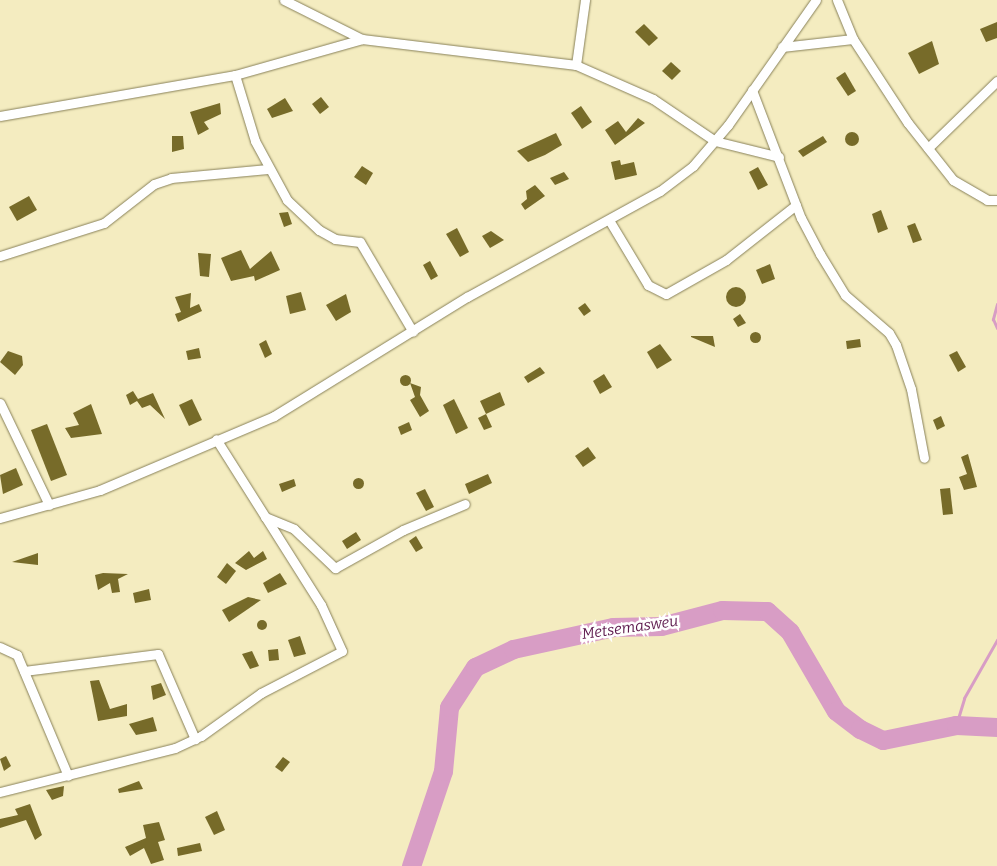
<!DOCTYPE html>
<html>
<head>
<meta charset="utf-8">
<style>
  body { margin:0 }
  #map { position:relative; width:997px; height:866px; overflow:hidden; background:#f4ecc0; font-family:Bitter,serif }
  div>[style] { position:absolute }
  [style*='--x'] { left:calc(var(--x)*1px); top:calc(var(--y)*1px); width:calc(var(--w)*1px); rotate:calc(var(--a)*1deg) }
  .stream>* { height:3px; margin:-1.5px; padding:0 1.5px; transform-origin:1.5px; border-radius:1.5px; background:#d89dc5 }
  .river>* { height:19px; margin:-9.5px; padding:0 9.5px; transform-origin:9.5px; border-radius:9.5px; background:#d89dc5 }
  .building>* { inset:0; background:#776b29 }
  .round { border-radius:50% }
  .roads { filter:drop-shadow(0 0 1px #888159) drop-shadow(0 0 1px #888159) }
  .street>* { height:9px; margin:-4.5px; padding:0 4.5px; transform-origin:4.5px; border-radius:4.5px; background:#fff }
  span { translate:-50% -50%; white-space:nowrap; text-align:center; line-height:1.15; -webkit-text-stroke:5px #fff; paint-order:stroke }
  .water-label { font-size:15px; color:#5c184c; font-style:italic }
</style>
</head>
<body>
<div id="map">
  <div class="stream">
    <i style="--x:997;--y:304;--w:16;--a:105"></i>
    <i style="--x:993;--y:319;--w:10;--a:66"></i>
    <i style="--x:956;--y:725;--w:28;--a:-73"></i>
    <i style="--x:964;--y:698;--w:67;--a:-60.4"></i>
  </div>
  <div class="river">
    <i style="--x:411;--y:866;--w:100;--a:-71.4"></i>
    <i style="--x:443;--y:771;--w:64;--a:-84.6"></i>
    <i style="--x:449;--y:707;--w:48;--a:-57"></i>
    <i style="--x:475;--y:667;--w:42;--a:-25.3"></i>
    <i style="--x:513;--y:649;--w:102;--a:-12.4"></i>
    <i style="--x:613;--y:627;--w:48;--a:-1.2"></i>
    <i style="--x:661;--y:626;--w:63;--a:-14.7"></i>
    <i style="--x:722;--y:610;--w:45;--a:1.3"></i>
    <i style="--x:767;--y:611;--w:31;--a:42"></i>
    <i style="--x:790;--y:632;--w:91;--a:59.8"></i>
    <i style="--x:836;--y:711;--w:30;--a:37"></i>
    <i style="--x:860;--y:729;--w:25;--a:26"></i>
    <i style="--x:883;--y:740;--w:75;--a:-11.6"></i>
    <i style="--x:956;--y:725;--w:41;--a:2.8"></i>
  </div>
  <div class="building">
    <i style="clip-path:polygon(997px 22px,997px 38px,986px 42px,980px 29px)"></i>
    <i style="clip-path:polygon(644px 24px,658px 38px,649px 46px,635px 32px)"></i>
    <i style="clip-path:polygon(932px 41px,939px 64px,919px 74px,908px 53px)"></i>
    <i style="clip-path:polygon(671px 62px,681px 71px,672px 80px,662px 71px)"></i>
    <i style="clip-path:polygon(845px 72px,856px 91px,848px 96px,836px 78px)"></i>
    <i style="clip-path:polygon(321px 97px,329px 107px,320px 114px,312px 104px)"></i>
    <i style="clip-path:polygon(285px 98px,293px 111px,272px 118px,267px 109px)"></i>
    <i style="clip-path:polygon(220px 103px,221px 114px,204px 122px,209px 129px,198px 135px,190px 112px)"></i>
    <i style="clip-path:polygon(581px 106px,592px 122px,582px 129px,571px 113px)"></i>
    <i style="clip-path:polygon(638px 118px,645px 123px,615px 145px,605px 130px,618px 121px,626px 132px)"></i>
    <i class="round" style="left:845px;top:132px;width:14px;height:14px"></i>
    <i style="clip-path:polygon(556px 133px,562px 145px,545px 155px,528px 162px,517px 151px)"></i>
    <i style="clip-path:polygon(172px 136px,183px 136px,184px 149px,172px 152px)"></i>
    <i style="clip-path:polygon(823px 136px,827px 142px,803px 157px,798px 151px)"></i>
    <i style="clip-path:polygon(620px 160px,621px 165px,634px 162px,637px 175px,615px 180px,611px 162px)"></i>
    <i style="clip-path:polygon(362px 166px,373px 173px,366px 185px,354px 177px)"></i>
    <i style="clip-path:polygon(758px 167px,768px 185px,758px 190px,749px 172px)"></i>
    <i style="clip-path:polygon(564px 172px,569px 179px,555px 185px,550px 178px)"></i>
    <i style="clip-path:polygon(535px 185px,545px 196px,525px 210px,521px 204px,527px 199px,526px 191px)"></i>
    <i style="clip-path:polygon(29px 196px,37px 210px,17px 221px,9px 207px)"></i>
    <i style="clip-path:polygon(881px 210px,888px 229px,878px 233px,872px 214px)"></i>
    <i style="clip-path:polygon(288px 212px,292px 224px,284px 227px,279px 213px)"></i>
    <i style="clip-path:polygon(915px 223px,922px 240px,913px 243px,907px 226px)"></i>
    <i style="clip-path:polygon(457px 228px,469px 252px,460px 257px,446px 234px)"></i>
    <i style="clip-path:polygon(491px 231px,504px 240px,490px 248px,482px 236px)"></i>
    <i style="clip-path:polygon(241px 250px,250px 269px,271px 251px,280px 270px,255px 281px,254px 276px,231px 281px,221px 258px)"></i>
    <i style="clip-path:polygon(198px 253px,211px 254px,209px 277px,200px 276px)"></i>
    <i style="clip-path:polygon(430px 261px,438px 276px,431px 280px,423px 265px)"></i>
    <i style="clip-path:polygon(770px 264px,775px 279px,762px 284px,756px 270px)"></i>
    <i class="round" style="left:726px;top:287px;width:20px;height:20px"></i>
    <i style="clip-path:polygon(301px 292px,306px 310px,290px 314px,286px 296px)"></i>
    <i style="clip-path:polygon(191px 293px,190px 308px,199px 304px,202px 311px,178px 322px,175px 314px,181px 312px,175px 297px)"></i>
    <i style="clip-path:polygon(346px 294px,351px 312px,336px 321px,326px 305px)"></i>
    <i style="clip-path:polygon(585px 303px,591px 311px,584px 316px,578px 308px)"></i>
    <i style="clip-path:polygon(740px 314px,746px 323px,738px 327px,733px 319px)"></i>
    <i class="round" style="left:749.5px;top:331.5px;width:11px;height:11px"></i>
    <i style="clip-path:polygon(691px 336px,713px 336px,715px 347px,691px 337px)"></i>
    <i style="clip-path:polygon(860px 339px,861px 347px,847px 349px,846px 341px)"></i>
    <i style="clip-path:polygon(266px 340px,272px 354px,265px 358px,259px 344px)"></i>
    <i style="clip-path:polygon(660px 344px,672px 360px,657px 369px,647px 352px)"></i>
    <i style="clip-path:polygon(199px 348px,201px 358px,188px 360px,186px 351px)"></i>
    <i style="clip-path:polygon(8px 351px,22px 356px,23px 365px,15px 375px,0 362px)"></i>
    <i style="clip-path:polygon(957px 351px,966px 367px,958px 372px,949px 355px)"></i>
    <i style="clip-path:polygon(540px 367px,545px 373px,528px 383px,524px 377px)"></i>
    <i style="clip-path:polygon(604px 374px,612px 387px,600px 394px,593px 381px)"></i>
    <i class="round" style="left:399.5px;top:374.5px;width:11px;height:11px"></i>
    <i style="clip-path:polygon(410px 383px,421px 387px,420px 395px,429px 411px,420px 417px,410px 400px,415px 397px)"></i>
    <i style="clip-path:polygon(133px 391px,138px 399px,153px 393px,165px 419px,150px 405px,142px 408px,137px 401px,130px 405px,126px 395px)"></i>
    <i style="clip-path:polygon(500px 392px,505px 405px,486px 414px,480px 401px)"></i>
    <i style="clip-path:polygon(192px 399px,202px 420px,189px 426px,179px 405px)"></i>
    <i style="clip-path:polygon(454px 399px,468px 428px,456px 434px,443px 405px)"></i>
    <i style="clip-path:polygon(91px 404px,102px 434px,71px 438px,65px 428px,79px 425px,73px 413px)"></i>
    <i style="clip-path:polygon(486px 414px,492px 427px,484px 430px,478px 418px)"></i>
    <i style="clip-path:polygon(941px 416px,945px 426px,937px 430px,933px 420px)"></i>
    <i style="clip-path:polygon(409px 422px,412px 430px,401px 435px,398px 427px)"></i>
    <i style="clip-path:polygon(47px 424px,67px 475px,51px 481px,31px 430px)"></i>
    <i style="clip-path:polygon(588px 447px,596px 458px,583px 467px,575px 456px)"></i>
    <i style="clip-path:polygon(968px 454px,977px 487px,964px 490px,959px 477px,967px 474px,961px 457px)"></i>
    <i style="clip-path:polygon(16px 468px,23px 485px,3px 494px,0 475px)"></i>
    <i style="clip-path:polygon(488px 474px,492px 483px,469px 494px,465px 484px)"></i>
    <i class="round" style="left:352.5px;top:477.5px;width:11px;height:11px"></i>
    <i style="clip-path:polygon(294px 479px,296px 486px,282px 492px,279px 484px)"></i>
    <i style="clip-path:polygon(950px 488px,953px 514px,943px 515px,940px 489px)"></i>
    <i style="clip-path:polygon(425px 489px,434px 507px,426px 511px,416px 493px)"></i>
    <i style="clip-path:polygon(356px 532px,361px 540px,347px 549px,342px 541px)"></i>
    <i style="clip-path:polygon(416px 536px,423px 548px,416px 552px,409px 541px)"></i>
    <i style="clip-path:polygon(249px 551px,254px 558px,263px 551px,267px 559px,246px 570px,235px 563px)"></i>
    <i style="clip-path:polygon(38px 553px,38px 565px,12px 562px)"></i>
    <i style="clip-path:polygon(227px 563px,236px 571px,226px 584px,217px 577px)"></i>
    <i style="clip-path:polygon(103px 573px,128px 574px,118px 579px,120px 592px,112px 593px,110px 583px,98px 590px,95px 575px)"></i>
    <i style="clip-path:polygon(280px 573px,287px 584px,268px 593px,263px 583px)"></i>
    <i style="clip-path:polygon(149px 589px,151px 600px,135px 603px,133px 593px)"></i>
    <i style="clip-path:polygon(248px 597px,261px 600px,229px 622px,222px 610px)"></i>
    <i class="round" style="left:257px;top:620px;width:10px;height:10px"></i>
    <i style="clip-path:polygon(300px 636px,306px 654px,294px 657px,288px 640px)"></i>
    <i style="clip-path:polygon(278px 649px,279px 660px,269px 661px,268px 650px)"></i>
    <i style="clip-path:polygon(252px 651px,259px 666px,250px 669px,242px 654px)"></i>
    <i style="clip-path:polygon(99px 680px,110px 709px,127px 704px,127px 716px,98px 721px,90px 681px)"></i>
    <i style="clip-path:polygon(161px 683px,166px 695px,153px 700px,151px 686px)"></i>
    <i style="clip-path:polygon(153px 717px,157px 731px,136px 735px,129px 724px)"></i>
    <i style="clip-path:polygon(6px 756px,11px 766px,4px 771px,0 759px)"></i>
    <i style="clip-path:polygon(283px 757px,290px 762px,282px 772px,275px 767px)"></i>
    <i style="clip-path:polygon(139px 781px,143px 789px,119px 793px,118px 789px)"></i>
    <i style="clip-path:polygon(64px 786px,63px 796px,52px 800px,46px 790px)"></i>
    <i style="clip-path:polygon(30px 804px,42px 835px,35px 840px,26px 820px,0 828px,0 819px,18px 815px,15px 809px)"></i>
    <i style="clip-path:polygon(217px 811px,225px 830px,214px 835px,205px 817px)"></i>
    <i style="clip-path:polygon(159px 822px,165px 840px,158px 842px,164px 860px,151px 864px,144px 848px,130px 856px,125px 847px,146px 838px,143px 825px)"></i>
    <i style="clip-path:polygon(200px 843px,202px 851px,178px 856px,177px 848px)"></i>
  </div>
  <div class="roads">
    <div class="street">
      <i style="--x:284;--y:0;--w:87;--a:26.6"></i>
      <i style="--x:362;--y:39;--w:216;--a:6.9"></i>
      <i style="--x:576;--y:65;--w:84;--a:23.8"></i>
      <i style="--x:653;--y:99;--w:75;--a:34.1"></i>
      <i style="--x:715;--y:141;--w:66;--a:14"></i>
      <i style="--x:837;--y:0;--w:42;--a:67.7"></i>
      <i style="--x:853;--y:39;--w:100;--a:56.8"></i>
      <i style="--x:908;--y:123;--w:73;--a:51.7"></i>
      <i style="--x:953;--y:180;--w:39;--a:30"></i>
      <i style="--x:987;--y:200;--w:10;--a:0"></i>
      <i style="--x:782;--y:47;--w:71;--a:-6.4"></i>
      <i style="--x:576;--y:65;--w:66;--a:-82.1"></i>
      <i style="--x:235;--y:75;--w:69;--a:73.1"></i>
      <i style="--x:255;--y:141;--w:67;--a:61.5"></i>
      <i style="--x:287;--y:200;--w:44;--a:43.2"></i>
      <i style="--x:319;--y:230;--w:18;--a:29"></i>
      <i style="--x:335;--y:239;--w:25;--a:7"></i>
      <i style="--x:360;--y:242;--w:104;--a:59.5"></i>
      <i style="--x:752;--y:90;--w:137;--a:69.1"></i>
      <i style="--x:801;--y:218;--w:41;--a:62.2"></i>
      <i style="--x:820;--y:254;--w:48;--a:58.6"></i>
      <i style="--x:845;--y:295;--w:58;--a:40.8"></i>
      <i style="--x:889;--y:333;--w:14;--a:60"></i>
      <i style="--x:896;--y:345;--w:46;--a:71.2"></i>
      <i style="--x:911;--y:389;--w:70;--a:79.3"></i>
      <i style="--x:0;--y:116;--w:239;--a:-9.9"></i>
      <i style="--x:235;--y:75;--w:132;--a:-15.8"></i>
      <i style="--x:928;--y:148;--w:96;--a:-44.2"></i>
      <i style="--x:609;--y:220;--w:76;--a:59"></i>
      <i style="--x:648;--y:285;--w:20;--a:27"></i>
      <i style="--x:666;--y:294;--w:69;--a:-29.5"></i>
      <i style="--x:726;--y:260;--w:89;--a:-38.2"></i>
      <i style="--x:0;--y:256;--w:109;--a:-17.6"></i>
      <i style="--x:104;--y:223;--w:63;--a:-38"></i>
      <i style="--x:154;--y:184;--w:18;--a:-19"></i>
      <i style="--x:171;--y:178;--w:97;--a:-5.3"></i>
      <i style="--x:0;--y:403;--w:113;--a:64.3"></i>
      <i style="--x:265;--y:517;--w:31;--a:22"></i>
      <i style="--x:294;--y:529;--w:57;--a:43.6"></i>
      <i style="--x:335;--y:568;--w:78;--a:-29.2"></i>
      <i style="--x:403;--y:530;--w:67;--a:-22.8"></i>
      <i style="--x:0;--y:518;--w:104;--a:-15.6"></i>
      <i style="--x:100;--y:490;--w:189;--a:-23"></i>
      <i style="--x:274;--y:416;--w:227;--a:-31.7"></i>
      <i style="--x:467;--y:297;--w:220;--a:-28.8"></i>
      <i style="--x:660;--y:191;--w:41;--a:-37.1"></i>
      <i style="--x:693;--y:166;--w:54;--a:-49.5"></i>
      <i style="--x:728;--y:125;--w:153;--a:-54.9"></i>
      <i style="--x:0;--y:647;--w:19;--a:25"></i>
      <i style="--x:17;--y:655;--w:131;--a:67.1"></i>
      <i style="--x:24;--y:671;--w:135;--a:-7.2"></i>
      <i style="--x:158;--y:654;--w:93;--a:66.5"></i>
      <i style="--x:0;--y:792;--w:180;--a:-14.1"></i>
      <i style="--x:175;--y:748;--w:29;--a:-25"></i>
      <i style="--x:201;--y:736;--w:74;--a:-35.6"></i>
      <i style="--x:261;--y:693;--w:91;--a:-27.4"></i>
      <i style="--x:342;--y:651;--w:51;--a:-114.5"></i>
      <i style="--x:321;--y:605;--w:196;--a:-122.3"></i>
    </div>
  </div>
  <div class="water-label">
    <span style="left:630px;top:628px;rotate:-8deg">Metsemasweu</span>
  </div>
</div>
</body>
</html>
